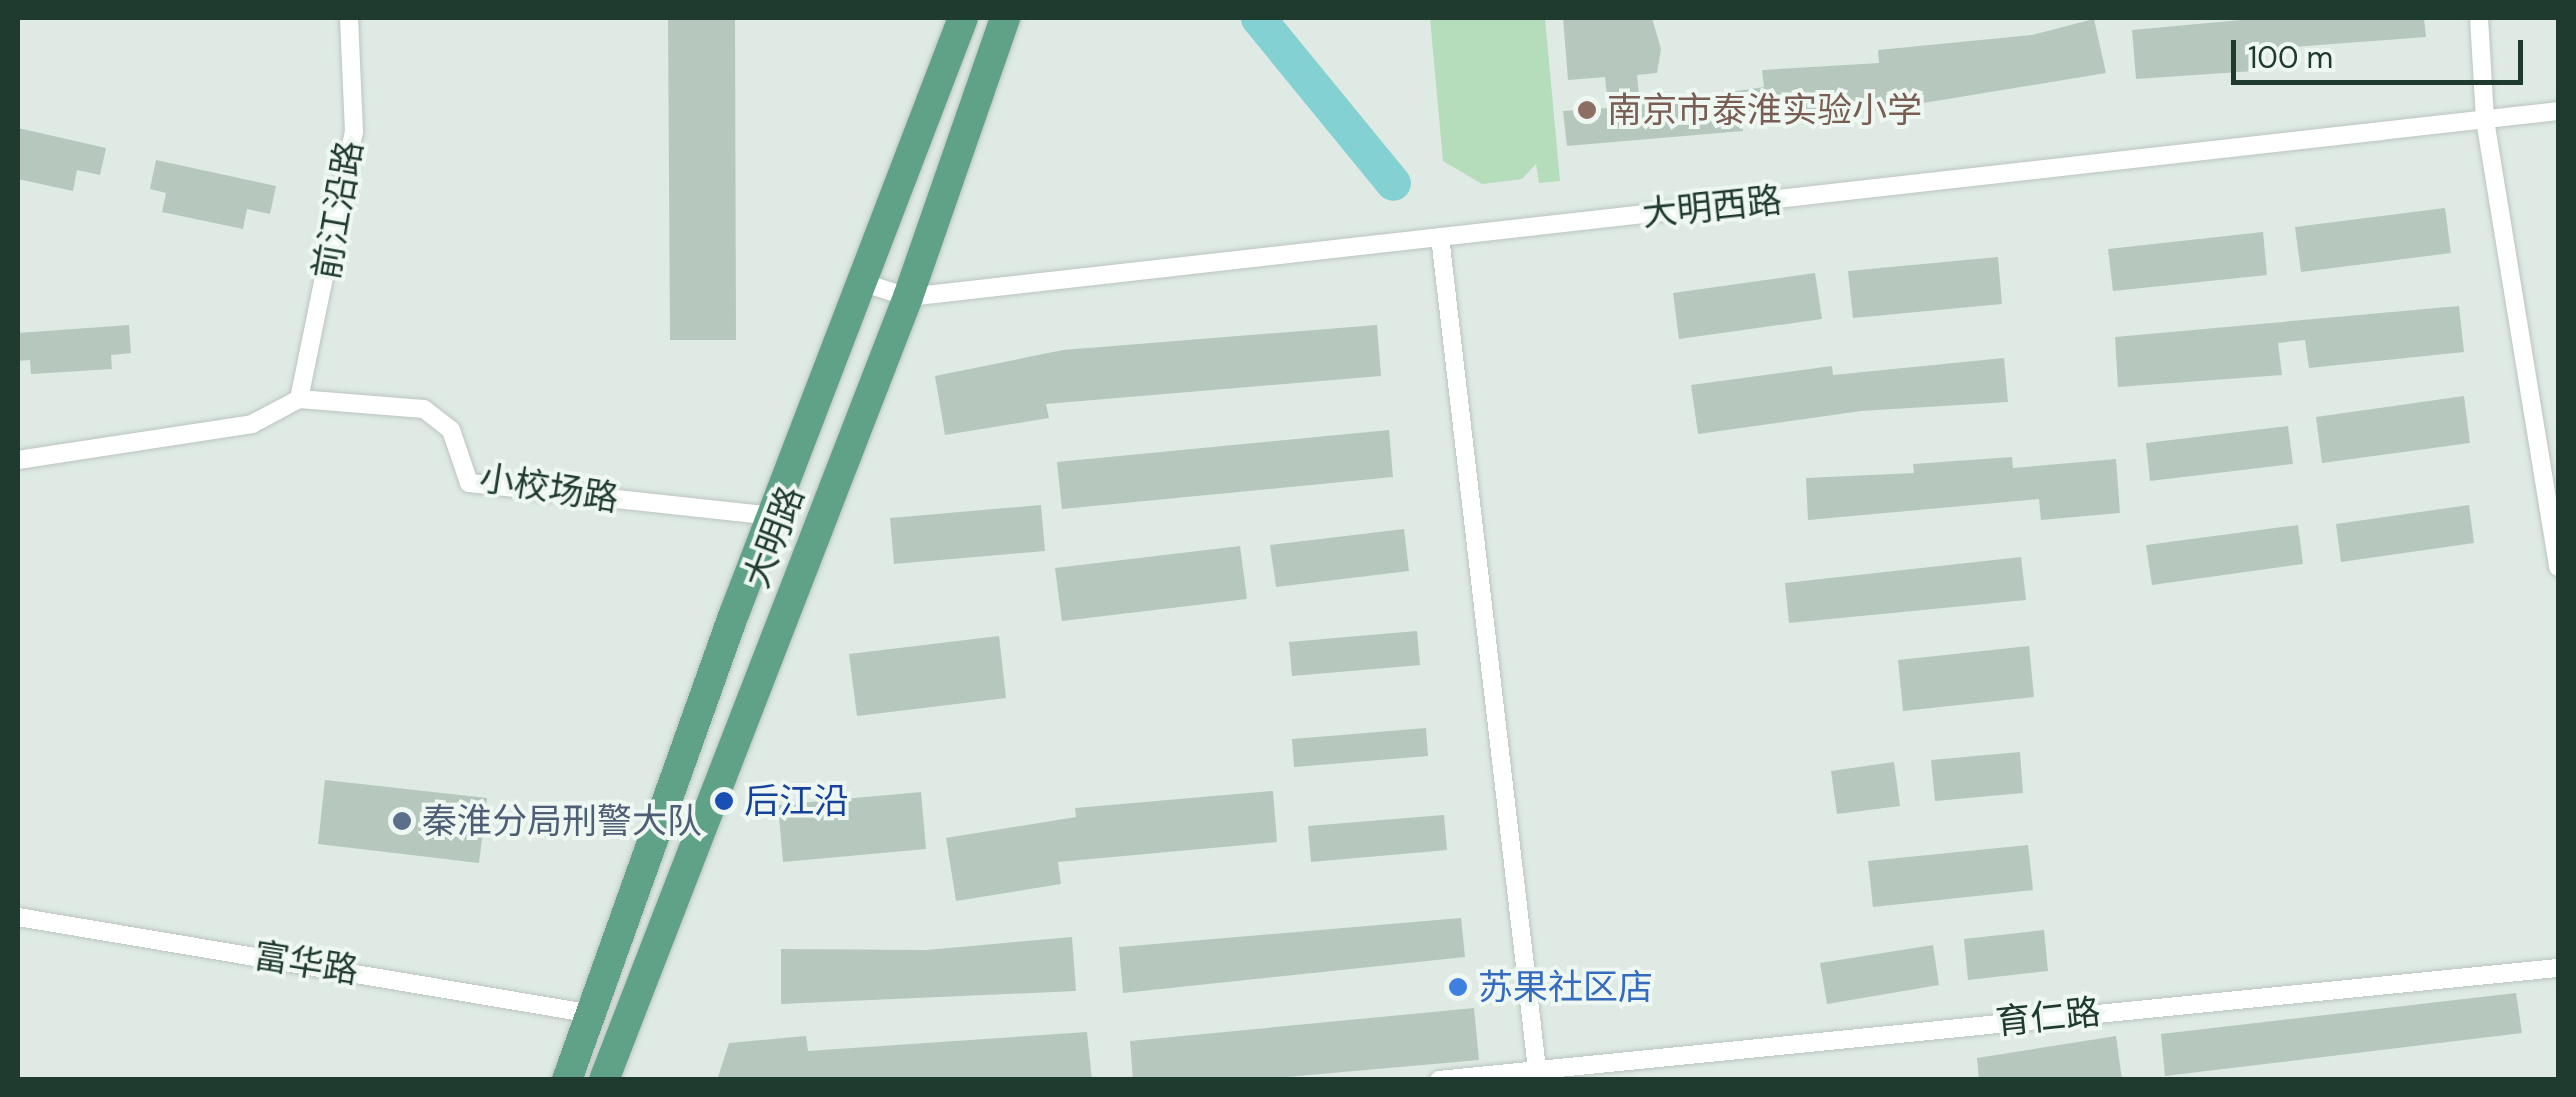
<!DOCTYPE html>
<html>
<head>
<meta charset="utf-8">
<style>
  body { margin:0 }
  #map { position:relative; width:2576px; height:1097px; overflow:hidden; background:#deeae3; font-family:"DM Sans","Noto Sans SC",sans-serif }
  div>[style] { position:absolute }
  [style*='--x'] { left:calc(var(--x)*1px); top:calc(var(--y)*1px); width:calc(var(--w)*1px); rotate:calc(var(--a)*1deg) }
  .green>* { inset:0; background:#b5ddbb }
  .river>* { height:35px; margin:-17.5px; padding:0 17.5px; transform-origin:17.5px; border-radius:17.5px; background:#83d1d2 }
  .building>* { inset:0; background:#b6c8be }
  .roads { filter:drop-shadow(0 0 2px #bcc4c1) drop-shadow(0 0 2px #bcc4c1) }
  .minor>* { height:18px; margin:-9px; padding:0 9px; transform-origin:9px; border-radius:9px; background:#fff }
  .primary>* { height:30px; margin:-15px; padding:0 15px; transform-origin:15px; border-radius:15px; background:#60a288 }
  .dots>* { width:28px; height:28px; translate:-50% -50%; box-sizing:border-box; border:5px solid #eef7f1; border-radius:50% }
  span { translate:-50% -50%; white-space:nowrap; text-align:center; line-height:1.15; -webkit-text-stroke:8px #eef7f1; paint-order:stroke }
  .education-label { font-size:35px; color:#785e54 }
  .left { translate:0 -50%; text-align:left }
  .street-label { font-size:35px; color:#1f3a2f }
  .transit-label { font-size:35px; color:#164399 }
  .service-label { font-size:35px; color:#4e5e75 }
  .shop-label { font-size:35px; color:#366cbe }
  .frame { position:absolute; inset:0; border:20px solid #1f3a2f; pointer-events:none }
  .scale { position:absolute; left:2231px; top:40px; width:292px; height:45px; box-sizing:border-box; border:5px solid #1f3a2f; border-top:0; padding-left:12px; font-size:30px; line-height:35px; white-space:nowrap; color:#1f3a2f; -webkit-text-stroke:8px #eef7f1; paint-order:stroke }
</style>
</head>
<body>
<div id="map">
  <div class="green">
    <i style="clip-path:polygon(1430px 18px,1545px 18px,1560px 181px,1539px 183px,1536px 164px,1522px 179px,1482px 184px,1443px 161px)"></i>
  </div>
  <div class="river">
    <i style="--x:1258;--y:18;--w:213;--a:50.7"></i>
  </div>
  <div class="building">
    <i style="clip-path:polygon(668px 18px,735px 18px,736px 340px,670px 340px)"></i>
    <i style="clip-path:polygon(1563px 18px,1652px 18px,1661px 49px,1657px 73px,1637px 75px,1640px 105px,1764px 87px,1762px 70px,1879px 63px,1878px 50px,2032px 35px,2094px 19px,2106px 73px,1869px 112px,1742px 119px,1743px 131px,1567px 146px,1563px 111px,1608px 108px,1605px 77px,1568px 80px)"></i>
    <i style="clip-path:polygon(2424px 18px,2426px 37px,2252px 50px,2254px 71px,2136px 79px,2132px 30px,2263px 18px)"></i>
    <i style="clip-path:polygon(18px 128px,106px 148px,100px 175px,77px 170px,73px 191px,18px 179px)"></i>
    <i style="clip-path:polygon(156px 160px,276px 186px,270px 214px,247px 209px,243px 229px,162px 212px,166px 193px,150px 189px)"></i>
    <i style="clip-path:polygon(2445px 208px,2451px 253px,2301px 272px,2295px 227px)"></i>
    <i style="clip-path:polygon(2263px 232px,2267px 275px,2113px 291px,2108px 249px)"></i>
    <i style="clip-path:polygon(1998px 257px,2002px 304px,1853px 318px,1848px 271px)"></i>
    <i style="clip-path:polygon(1815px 273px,1822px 319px,1679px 339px,1673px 293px)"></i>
    <i style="clip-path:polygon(2459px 306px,2464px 352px,2309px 368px,2305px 340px,2278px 343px,2282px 375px,2118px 387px,2115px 337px)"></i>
    <i style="clip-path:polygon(129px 325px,131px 353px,111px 355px,112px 369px,31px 374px,30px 360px,18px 361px,18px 333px)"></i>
    <i style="clip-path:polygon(1377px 325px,1381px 376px,1046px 404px,1049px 418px,945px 435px,935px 376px,1063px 350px)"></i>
    <i style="clip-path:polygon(2004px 358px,2008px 402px,1861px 411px,1698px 434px,1691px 385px,1832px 366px,1833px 375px)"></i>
    <i style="clip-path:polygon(2464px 396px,2470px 443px,2322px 463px,2316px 417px)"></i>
    <i style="clip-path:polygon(2288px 426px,2293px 464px,2150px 481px,2146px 443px)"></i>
    <i style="clip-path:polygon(1389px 430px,1393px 477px,1062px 509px,1057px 462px)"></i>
    <i style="clip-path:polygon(2012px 457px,2013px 468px,2116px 459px,2120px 513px,2041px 520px,2039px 499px,1808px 520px,1806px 478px,1914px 473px,1913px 464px)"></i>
    <i style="clip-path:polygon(1041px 505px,1045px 551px,894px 564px,890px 518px)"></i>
    <i style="clip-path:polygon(2469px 505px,2474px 543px,2341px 562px,2336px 524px)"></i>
    <i style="clip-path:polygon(2298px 525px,2303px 564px,2152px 585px,2146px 545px)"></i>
    <i style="clip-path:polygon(1404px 529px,1409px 571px,1276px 587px,1270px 545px)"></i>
    <i style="clip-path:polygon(1240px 546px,1247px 599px,1062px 621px,1055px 568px)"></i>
    <i style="clip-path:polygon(2021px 557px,2026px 600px,1789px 623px,1785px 583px)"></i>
    <i style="clip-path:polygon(1417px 631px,1420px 665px,1292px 676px,1289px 642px)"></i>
    <i style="clip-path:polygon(999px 636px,1006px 698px,857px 716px,849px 654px)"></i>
    <i style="clip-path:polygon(2029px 646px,2034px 697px,1903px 711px,1898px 660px)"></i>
    <i style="clip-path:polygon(1426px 728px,1428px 756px,1294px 767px,1292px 739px)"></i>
    <i style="clip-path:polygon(2020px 752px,2023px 793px,1935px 801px,1931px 760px)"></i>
    <i style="clip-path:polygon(1894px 762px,1900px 806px,1837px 814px,1831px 771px)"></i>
    <i style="clip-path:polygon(325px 780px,487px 798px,479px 863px,318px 844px)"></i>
    <i style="clip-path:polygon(1273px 791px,1277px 842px,1058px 862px,1061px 884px,956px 901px,946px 838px,1076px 817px,1075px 808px)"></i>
    <i style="clip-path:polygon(921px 792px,926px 849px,783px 862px,778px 805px)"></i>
    <i style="clip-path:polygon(1444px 815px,1447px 850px,1311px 862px,1308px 826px)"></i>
    <i style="clip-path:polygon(2028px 845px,2033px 890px,1873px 907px,1868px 861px)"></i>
    <i style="clip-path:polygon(1461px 918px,1465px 957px,1123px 993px,1119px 947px)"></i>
    <i style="clip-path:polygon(2044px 930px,2048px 971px,1968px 980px,1964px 939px)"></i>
    <i style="clip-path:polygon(1072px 937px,1076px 991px,781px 1004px,781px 949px,927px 950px)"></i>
    <i style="clip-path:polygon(1933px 945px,1939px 985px,1827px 1004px,1820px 963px)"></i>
    <i style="clip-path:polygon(2516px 993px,2522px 1033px,2165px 1076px,2161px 1034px)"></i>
    <i style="clip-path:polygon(1474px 1008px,1479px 1060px,1253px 1080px,1133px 1080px,1130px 1041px)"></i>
    <i style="clip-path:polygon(1087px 1032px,1092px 1080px,717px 1080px,729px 1043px,806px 1036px,808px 1051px)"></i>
    <i style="clip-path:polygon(2116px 1036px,2122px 1080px,1979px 1080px,1977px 1058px)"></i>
  </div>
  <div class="roads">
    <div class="minor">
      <i style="--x:2479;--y:18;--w:102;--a:86.6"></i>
      <i style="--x:2485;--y:120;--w:453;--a:80.7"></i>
      <i style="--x:1440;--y:237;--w:838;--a:83.35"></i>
      <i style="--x:867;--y:284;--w:43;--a:17.6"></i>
      <i style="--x:908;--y:297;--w:1660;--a:-6.43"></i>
      <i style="--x:299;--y:399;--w:273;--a:-78.4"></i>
      <i style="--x:354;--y:132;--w:114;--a:-92.5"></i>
      <i style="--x:18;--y:460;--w:237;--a:-8.7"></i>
      <i style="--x:252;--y:424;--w:53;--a:-28"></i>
      <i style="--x:299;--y:399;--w:125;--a:4.6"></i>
      <i style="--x:424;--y:409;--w:34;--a:38"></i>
      <i style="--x:451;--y:430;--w:56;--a:71.2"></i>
      <i style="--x:469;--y:483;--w:304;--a:6.2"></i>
      <i style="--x:18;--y:917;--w:583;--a:9.58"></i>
      <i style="--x:1439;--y:1080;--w:1125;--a:-5.72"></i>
    </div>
    <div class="primary">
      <i style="--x:567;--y:1080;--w:495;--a:-70.3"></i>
      <i style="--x:734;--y:614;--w:638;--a:-68.98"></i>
      <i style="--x:604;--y:1080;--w:840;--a:-68.78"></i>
      <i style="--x:908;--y:297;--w:295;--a:-70.8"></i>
    </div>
  </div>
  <div class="dots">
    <i style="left:1587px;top:110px;background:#8d6e63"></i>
    <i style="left:724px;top:801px;background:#1a4fb4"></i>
    <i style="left:402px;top:821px;background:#5c6f8a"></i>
    <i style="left:1458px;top:987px;background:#3f7fe0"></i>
  </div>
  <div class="education-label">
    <span class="left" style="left:1607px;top:110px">南京市泰淮实验小学</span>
  </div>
  <div class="street-label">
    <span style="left:1712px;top:207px;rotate:-6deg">大明西路</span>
    <span style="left:338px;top:210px;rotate:-80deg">前江沿路</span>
    <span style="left:549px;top:488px;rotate:9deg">小校场路</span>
    <span style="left:774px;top:537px;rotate:-69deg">大明路</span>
    <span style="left:306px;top:963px;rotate:9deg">富华路</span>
    <span style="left:2048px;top:1017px;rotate:-6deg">育仁路</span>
  </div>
  <div class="transit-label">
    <span class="left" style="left:744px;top:801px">后江沿</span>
  </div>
  <div class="service-label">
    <span class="left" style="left:422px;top:821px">秦淮分局刑警大队</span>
  </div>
  <div class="shop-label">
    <span class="left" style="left:1478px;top:987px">苏果社区店</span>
  </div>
  <div class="frame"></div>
  <div class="scale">100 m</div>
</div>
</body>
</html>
